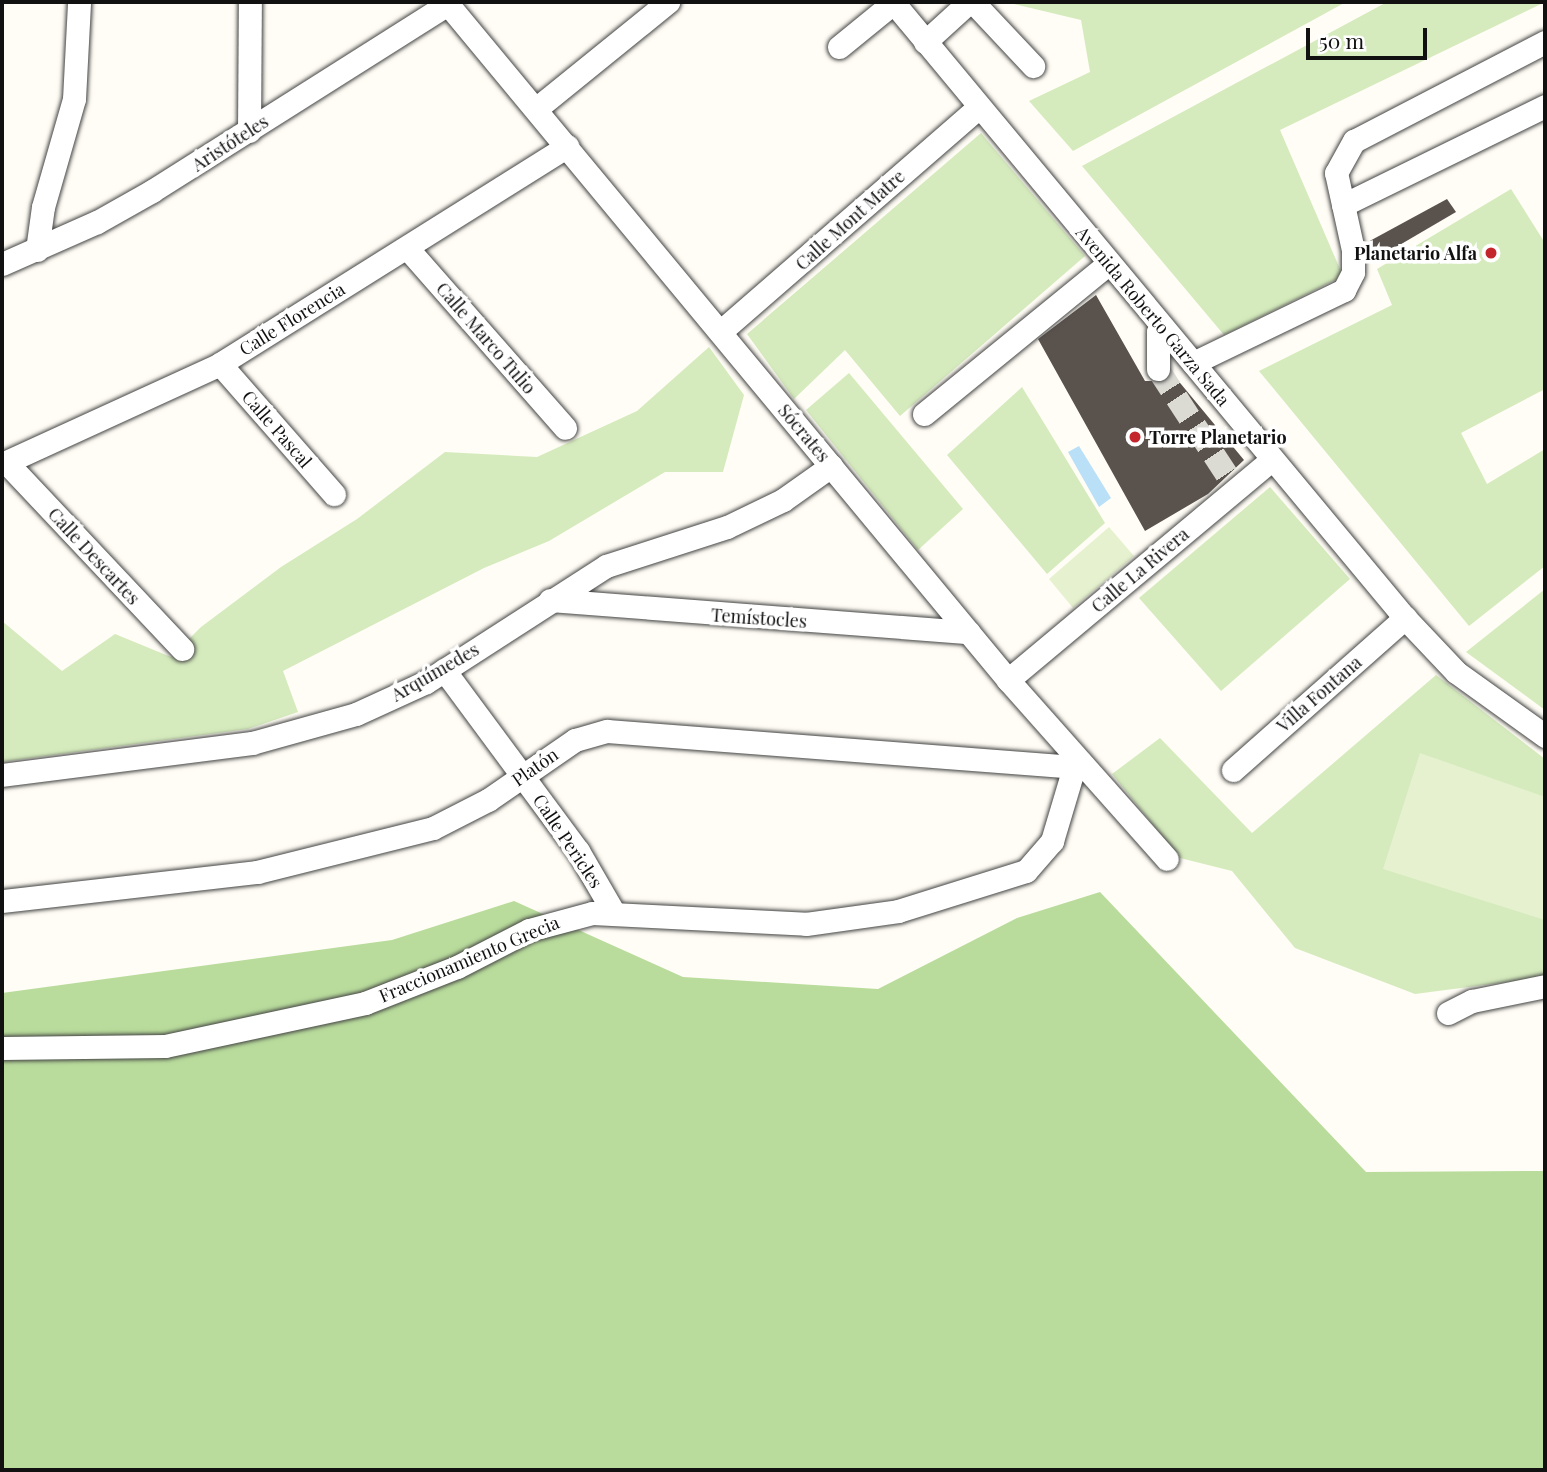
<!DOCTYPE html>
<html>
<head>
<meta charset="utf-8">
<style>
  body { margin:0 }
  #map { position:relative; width:1547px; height:1472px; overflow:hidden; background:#fffdf5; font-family:"Playfair Display",serif }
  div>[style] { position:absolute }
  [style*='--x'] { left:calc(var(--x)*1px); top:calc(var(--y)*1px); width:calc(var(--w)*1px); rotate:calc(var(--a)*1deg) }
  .green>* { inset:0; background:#d5ebbd }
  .forest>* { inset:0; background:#b9dc9c }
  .pitch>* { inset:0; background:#e6f2cf }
  .water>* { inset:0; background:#b9e0f7 }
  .building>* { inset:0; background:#5a524d }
  .minor-tunnel>* { height:23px; margin-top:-11.5px; transform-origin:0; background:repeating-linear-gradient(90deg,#dbdad3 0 23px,transparent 0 34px) }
  .roads { filter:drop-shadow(0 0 2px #444) drop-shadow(0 0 2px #444) }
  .minor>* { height:23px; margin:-11.5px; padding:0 11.5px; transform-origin:11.5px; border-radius:11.5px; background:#fff }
  .dots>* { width:19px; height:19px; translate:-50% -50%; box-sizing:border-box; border:4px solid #fff; border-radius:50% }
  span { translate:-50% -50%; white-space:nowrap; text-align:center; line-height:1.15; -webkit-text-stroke:7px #fff; paint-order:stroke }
  .street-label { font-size:18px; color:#111 }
  .poi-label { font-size:18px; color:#111; font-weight:700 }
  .right { translate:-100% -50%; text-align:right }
  .left { translate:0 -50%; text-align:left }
  .frame { position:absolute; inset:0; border:4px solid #111; pointer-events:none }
  .scale { position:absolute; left:1306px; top:28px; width:121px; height:32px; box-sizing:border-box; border:4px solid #111; border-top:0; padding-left:9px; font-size:21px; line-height:24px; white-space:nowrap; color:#111; -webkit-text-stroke:5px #fff; paint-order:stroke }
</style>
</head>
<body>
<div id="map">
  <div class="green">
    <i style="clip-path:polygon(1006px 2px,1346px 2px,1073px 151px,1029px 101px,1090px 72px,1081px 20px)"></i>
    <i style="clip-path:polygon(1387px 2px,1545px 2px,1280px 130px,1343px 276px,1224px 335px,1082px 166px)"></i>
    <i style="clip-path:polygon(981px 133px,1085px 256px,900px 416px,845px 350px,794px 399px,747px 334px)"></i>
    <i style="clip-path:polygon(1511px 189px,1545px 243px,1545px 389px,1461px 433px,1487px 484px,1545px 449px,1545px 566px,1469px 626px,1259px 371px,1392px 305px,1377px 269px)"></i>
    <i style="clip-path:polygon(709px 347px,744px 395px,723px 472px,665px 472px,549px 541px,484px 568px,283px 671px,298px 712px,248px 729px,2px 762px,2px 621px,62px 671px,115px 634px,171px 657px,201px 627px,281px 567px,357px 519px,445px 452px,537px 457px,637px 411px)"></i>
    <i style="clip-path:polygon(849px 373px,963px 509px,918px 550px,806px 410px)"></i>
    <i style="clip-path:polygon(1022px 387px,1105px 523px,1047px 574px,947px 455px)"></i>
    <i style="clip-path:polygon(1270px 487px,1350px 579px,1221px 691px,1139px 598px)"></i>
    <i style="clip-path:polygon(1545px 589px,1545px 710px,1466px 652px)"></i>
    <i style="clip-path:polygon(1436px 675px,1545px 759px,1545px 977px,1415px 994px,1295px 948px,1232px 871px,1180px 858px,1112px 774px,1160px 738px,1252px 833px)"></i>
  </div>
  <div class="forest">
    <i style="clip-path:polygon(1100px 892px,1366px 1172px,1545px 1171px,1545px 1470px,2px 1470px,2px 993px,392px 940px,514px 901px,683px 977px,878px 989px,1017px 918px)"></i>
  </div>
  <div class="pitch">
    <i style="clip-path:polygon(1109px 527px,1134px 556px,1073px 608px,1049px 579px)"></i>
    <i style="clip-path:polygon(1420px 753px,1545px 797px,1545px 920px,1383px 869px)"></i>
  </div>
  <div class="water">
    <i style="clip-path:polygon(1079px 446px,1111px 498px,1099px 507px,1068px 452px)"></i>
  </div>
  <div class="building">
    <i style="clip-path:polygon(1447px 199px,1456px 212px,1374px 260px,1366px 243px)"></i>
    <i style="clip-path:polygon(1096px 295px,1145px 381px,1164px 381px,1171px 372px,1244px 460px,1208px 494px,1145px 531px,1038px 339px)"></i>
  </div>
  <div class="minor-tunnel">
    <i style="--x:1158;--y:369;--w:128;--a:56.8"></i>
  </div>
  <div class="roads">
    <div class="minor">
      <i style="--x:446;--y:2;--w:881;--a:50.34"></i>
      <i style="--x:1008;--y:680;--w:239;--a:48.4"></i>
      <i style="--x:893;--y:2;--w:801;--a:50.27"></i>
      <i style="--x:1405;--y:618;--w:74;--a:46.6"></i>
      <i style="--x:1456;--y:672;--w:110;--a:35.7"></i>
      <i style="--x:973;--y:2;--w:88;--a:46.8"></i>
      <i style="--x:925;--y:42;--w:59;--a:-42.3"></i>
      <i style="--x:839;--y:47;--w:70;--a:-39.2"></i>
      <i style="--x:537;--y:108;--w:169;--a:-39"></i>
      <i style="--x:249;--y:131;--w:129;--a:-89.6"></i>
      <i style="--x:1343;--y:205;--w:225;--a:-26.1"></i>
      <i style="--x:408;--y:249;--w:238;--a:48.7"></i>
      <i style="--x:37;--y:250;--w:43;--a:-82.1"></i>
      <i style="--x:43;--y:207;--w:112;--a:-74"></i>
      <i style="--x:74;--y:99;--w:97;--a:-87"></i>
      <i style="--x:2;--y:264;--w:104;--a:-23.9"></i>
      <i style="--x:97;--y:222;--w:63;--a:-29.4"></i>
      <i style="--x:152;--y:191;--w:350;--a:-32.3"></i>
      <i style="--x:720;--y:332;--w:343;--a:-41"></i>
      <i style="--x:1193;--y:363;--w:168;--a:-25.8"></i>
      <i style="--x:1344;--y:290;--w:20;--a:-63"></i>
      <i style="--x:1353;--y:272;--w:22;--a:-90"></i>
      <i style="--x:1353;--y:250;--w:79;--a:-102.4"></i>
      <i style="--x:1336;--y:173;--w:37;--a:-61"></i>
      <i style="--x:1354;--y:141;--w:215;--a:-27.4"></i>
      <i style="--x:220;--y:364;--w:173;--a:48.8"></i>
      <i style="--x:1158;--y:369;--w:37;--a:-90"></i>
      <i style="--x:1158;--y:332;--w:6;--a:-51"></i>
      <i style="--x:924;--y:414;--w:239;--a:-39.2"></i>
      <i style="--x:6;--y:462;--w:257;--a:46.7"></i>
      <i style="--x:2;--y:464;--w:240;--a:-24.6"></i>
      <i style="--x:220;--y:364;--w:410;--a:-32.1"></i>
      <i style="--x:550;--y:600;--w:420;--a:4.4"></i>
      <i style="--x:444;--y:670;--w:225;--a:53.5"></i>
      <i style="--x:578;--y:851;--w:72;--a:59.9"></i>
      <i style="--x:1008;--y:680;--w:344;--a:-39.9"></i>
      <i style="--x:1233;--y:770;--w:230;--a:-41.5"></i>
      <i style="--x:2;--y:775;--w:252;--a:-7.3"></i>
      <i style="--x:252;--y:743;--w:108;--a:-15.6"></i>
      <i style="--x:356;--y:714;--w:77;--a:-24.6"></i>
      <i style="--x:426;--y:682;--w:214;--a:-32.8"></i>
      <i style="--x:606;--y:566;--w:127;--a:-17.9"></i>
      <i style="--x:727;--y:527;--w:62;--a:-25.7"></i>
      <i style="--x:783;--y:500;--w:59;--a:-35.3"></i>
      <i style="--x:2;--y:901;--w:257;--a:-6.5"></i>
      <i style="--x:257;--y:872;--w:181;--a:-14"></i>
      <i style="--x:433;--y:828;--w:62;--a:-27"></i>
      <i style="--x:488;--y:800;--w:106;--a:-34.6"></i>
      <i style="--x:575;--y:740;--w:33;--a:-16"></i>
      <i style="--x:607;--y:731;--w:468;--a:4.4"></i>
      <i style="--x:1074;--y:767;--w:8;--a:-40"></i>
      <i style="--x:1448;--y:1013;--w:27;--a:-27"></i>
      <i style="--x:1472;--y:1001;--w:75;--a:-11.6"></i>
      <i style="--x:2;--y:1048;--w:163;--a:-0.7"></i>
      <i style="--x:165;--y:1046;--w:205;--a:-12.1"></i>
      <i style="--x:365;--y:1003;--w:99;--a:-21.4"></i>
      <i style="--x:457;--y:967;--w:81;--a:-27.2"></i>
      <i style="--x:529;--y:930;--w:65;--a:-15.1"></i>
      <i style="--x:592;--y:913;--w:214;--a:2.9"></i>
      <i style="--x:806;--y:924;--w:93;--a:-8"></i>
      <i style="--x:898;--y:911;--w:134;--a:-17.4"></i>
      <i style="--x:1026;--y:871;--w:40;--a:-49"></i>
      <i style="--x:1052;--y:841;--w:77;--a:-73.4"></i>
    </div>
  </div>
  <div class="dots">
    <i style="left:1491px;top:253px;background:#c4262e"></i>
    <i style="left:1135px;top:437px;background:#c4262e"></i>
  </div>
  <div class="street-label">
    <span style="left:230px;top:143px;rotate:-33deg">Aristóteles</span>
    <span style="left:850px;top:220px;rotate:-42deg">Calle Mont Matre</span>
    <span style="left:1153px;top:316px;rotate:50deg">Avenida Roberto Garza Sada</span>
    <span style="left:292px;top:319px;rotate:-32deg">Calle Florencia</span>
    <span style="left:486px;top:338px;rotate:49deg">Calle Marco Tulio</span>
    <span style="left:277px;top:429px;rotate:49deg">Calle Pascal</span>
    <span style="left:804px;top:433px;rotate:50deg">Sócrates</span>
    <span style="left:94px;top:556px;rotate:47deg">Calle Descartes</span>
    <span style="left:1140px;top:570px;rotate:-40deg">Calle La Rivera</span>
    <span style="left:759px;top:618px;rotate:4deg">Temístocles</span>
    <span style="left:435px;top:672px;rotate:-30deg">Arquímedes</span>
    <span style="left:1319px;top:694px;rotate:-41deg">Villa Fontana</span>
    <span style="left:535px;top:767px;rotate:-35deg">Platón</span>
    <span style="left:568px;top:841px;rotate:56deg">Calle Pericles</span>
    <span style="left:469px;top:959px;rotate:-23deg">Fraccionamiento Grecia</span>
  </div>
  <div class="poi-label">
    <span class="right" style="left:1477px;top:253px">Planetario Alfa</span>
    <span class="left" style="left:1149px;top:437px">Torre Planetario</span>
  </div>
  <div class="frame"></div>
  <div class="scale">50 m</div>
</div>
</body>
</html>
